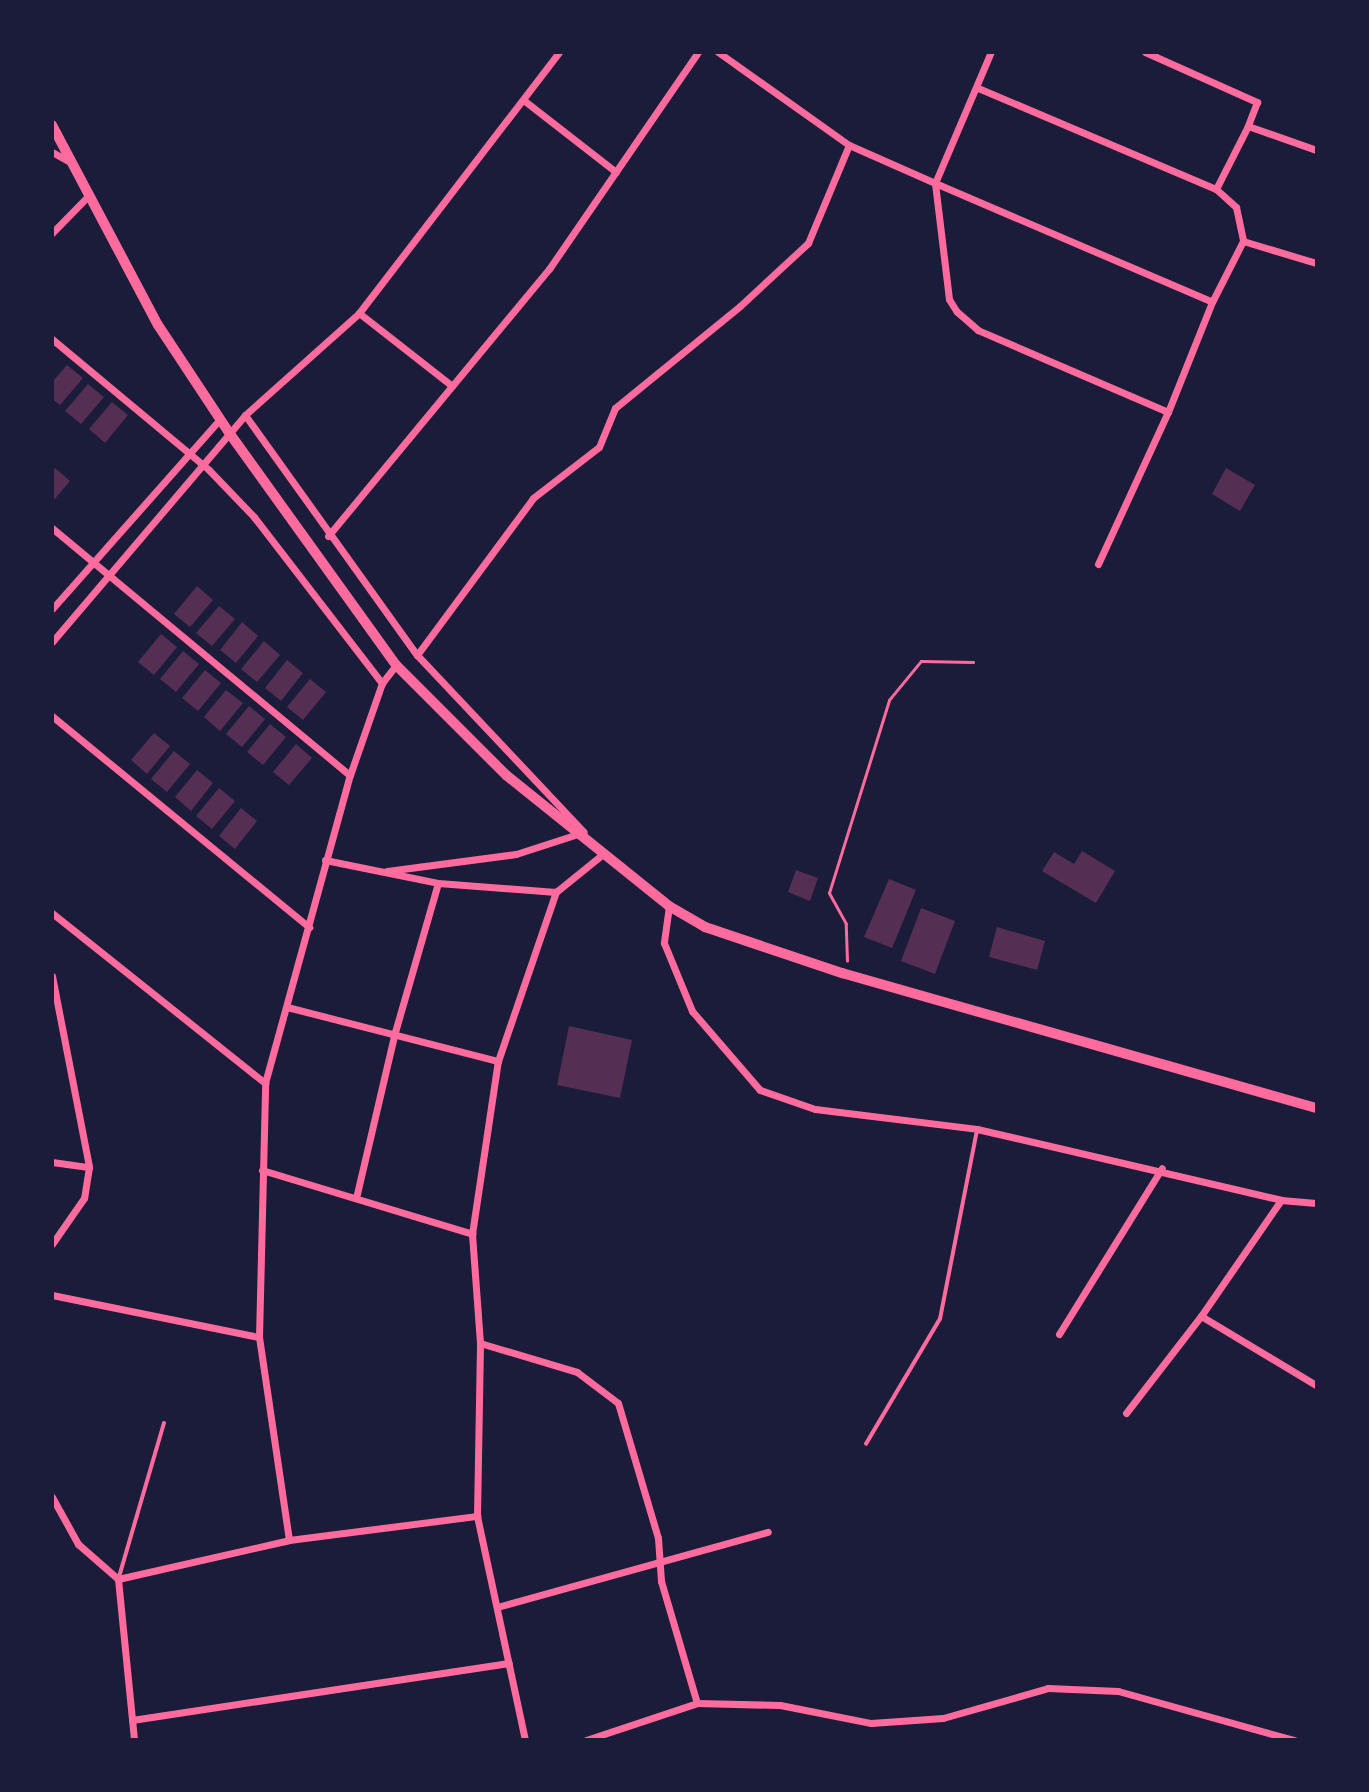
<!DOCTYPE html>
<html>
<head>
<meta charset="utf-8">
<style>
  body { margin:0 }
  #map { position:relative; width:1369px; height:1792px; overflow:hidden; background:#1b1b3a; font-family:"Asap Condensed",sans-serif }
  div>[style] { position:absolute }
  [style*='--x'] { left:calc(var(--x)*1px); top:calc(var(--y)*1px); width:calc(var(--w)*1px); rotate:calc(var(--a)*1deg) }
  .building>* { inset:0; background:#542f53 }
  .path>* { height:2.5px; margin:-1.25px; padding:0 1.25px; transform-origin:1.25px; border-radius:1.25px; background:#ff6b9d }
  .service>* { height:3.5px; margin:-1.75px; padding:0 1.75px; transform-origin:1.75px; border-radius:1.75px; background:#ff6b9d }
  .minor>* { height:7px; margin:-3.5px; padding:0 3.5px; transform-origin:3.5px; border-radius:3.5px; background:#ff6b9d }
  .secondary>* { height:10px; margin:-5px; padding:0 5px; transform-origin:5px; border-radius:5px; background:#ff6b9d }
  span { translate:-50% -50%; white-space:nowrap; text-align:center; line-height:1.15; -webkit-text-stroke:7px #1b1b3a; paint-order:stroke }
  .frame { position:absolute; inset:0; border:54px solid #1b1b3a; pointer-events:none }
</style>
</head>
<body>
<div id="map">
  <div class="building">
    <i style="clip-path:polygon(67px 365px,83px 378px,60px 405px,52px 399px,52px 382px)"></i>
    <i style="clip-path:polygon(88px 384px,104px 397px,81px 424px,65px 411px)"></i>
    <i style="clip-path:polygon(112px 402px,128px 415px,105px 443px,89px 429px)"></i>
    <i style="clip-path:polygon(55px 468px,70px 481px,52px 502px,52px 470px)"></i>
    <i style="clip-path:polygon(1226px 468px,1255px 485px,1240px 511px,1212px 494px)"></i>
    <i style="clip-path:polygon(197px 586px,213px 600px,190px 627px,174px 614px)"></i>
    <i style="clip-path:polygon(219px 606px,235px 619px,212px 646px,196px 633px)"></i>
    <i style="clip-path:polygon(242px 622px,258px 636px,236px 663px,220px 650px)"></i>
    <i style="clip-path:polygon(161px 634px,177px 647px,154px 675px,138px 662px)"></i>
    <i style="clip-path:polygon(264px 641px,280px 655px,257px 682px,241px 669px)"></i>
    <i style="clip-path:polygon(183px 651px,199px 664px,176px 692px,160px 679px)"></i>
    <i style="clip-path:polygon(287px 660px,303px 673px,281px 701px,265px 688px)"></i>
    <i style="clip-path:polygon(205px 670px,221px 683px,198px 711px,182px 698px)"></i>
    <i style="clip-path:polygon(310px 679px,326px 692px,303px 720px,287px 707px)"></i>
    <i style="clip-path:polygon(226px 690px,243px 703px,220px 731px,204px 717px)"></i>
    <i style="clip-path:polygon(249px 706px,265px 719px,242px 747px,226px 734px)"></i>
    <i style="clip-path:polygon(270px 724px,286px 737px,263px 765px,247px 752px)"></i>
    <i style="clip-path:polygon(154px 733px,170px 746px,147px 774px,131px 760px)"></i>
    <i style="clip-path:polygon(296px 744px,312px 758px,289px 785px,273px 772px)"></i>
    <i style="clip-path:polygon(174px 751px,190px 764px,167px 792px,151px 779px)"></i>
    <i style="clip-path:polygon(197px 770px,213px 783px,191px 811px,175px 797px)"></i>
    <i style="clip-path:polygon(219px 788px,235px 801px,212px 829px,196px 816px)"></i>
    <i style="clip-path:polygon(241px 808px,257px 821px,235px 849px,219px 836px)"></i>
    <i style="clip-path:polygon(1082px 851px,1115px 871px,1096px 903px,1042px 871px,1054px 852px,1074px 864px)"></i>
    <i style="clip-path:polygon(796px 870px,818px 878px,810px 901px,788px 892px)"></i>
    <i style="clip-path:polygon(889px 879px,916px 890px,892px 948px,864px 937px)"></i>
    <i style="clip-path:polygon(921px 908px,955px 921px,935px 974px,901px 961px)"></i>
    <i style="clip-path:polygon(997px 927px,1045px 941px,1037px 970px,989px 957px)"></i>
    <i style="clip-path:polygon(569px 1026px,632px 1040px,620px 1098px,557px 1085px)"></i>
  </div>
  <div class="path">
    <i style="--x:847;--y:961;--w:37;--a:-92"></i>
    <i style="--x:846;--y:924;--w:35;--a:-119"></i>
    <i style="--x:829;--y:893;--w:202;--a:-72.7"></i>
    <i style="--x:889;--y:700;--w:50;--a:-50.6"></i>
    <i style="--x:921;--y:661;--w:52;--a:1.1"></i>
  </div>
  <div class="service">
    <i style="--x:866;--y:1444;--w:145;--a:-59.4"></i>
    <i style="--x:940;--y:1319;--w:192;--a:-78.9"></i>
    <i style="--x:119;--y:1577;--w:160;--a:-73.7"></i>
  </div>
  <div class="minor">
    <i style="--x:718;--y:52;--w:161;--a:35.4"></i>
    <i style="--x:849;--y:145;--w:94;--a:23.8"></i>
    <i style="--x:935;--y:183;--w:142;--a:-66.9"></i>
    <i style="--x:1145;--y:52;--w:123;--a:24.1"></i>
    <i style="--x:1257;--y:102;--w:26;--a:111"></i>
    <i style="--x:1248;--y:126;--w:72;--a:19.4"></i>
    <i style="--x:978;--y:88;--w:259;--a:23"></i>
    <i style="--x:1216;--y:189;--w:27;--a:42"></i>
    <i style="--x:1236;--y:207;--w:35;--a:78"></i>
    <i style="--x:1243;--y:241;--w:68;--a:116.9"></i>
    <i style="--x:1212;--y:302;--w:118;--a:111.8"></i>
    <i style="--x:1168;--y:412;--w:207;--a:-156.7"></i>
    <i style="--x:978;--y:330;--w:28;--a:-139"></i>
    <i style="--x:957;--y:312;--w:15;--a:-122"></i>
    <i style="--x:949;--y:299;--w:117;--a:-96.9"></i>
    <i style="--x:935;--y:183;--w:301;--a:23.2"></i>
    <i style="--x:526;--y:102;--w:114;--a:37.9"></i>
    <i style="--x:52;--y:152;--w:21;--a:29"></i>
    <i style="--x:1216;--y:189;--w:71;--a:-63.1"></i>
    <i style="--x:52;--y:233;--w:54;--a:-45.7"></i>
    <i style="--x:1243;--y:241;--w:76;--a:16.8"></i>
    <i style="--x:359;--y:313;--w:118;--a:38.1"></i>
    <i style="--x:52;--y:339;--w:204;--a:39.8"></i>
    <i style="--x:209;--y:470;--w:65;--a:46.2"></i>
    <i style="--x:254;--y:517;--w:210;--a:52.4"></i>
    <i style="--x:245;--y:415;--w:153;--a:-41.8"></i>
    <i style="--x:359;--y:313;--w:329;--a:-52.5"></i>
    <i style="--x:52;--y:528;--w:387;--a:39.7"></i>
    <i style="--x:328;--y:536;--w:347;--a:-50.4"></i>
    <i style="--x:549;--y:269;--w:263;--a:-55.5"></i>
    <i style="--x:1098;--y:564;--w:167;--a:-65.3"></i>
    <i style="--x:52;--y:609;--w:254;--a:-48.5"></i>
    <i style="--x:52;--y:642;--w:298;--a:-49.6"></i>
    <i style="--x:245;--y:415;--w:295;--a:54.4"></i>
    <i style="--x:417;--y:655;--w:243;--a:46.7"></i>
    <i style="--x:417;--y:655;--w:195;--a:-53.5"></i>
    <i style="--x:533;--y:498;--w:83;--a:-37.7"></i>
    <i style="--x:599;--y:447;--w:42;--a:-67.7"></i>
    <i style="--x:615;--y:408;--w:161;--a:-39.2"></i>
    <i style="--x:740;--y:306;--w:93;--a:-42.8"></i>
    <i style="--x:808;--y:243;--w:106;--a:-67.3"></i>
    <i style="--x:52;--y:716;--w:333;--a:39.4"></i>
    <i style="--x:325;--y:860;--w:115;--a:11.5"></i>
    <i style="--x:438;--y:883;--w:118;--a:4.4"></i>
    <i style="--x:556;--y:892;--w:60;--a:-39"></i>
    <i style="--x:387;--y:871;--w:130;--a:-7.5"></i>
    <i style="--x:516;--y:854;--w:65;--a:-17.9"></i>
    <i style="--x:669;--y:906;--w:37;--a:98"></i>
    <i style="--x:664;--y:943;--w:74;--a:67.6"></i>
    <i style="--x:692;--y:1011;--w:104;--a:49.3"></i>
    <i style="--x:760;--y:1090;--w:58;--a:19.1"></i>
    <i style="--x:815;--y:1109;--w:163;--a:7"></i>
    <i style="--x:977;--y:1129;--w:312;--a:13.1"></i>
    <i style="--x:1281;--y:1200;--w:35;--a:5"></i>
    <i style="--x:52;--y:913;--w:273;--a:38.6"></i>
    <i style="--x:52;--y:976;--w:195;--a:79"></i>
    <i style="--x:89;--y:1167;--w:31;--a:99"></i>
    <i style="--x:84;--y:1198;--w:56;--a:124.8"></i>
    <i style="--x:287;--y:1007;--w:218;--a:14.4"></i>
    <i style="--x:52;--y:1162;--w:37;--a:8"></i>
    <i style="--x:262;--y:1170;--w:220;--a:16.9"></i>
    <i style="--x:356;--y:1198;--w:171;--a:-76.8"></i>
    <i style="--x:395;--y:1032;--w:155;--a:-73.9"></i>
    <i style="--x:52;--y:1295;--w:211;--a:11.5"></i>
    <i style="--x:1201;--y:1316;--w:134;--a:31"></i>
    <i style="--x:1059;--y:1334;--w:195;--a:-58.2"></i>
    <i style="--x:480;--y:1343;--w:101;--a:16.6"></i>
    <i style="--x:577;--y:1372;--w:51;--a:37.1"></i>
    <i style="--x:618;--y:1403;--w:141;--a:73.5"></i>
    <i style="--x:658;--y:1538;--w:43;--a:86"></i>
    <i style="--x:661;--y:1581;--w:127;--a:73.6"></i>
    <i style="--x:1126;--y:1413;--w:123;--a:-52.3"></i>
    <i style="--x:1201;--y:1316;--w:141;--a:-55.4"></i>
    <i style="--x:52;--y:1497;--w:54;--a:61"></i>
    <i style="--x:78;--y:1544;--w:53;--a:41.2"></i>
    <i style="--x:118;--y:1579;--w:162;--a:84.3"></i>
    <i style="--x:289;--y:1540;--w:205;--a:-98.4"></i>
    <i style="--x:259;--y:1337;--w:254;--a:-88.6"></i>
    <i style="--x:265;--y:1083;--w:320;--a:-74.6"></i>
    <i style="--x:350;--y:775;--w:97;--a:-70.8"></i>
    <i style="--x:382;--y:683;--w:23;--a:-52"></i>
    <i style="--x:118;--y:1579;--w:175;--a:-12.8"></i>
    <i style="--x:289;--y:1540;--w:190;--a:-7.3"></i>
    <i style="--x:497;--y:1607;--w:281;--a:-15.5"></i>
    <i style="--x:132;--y:1720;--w:381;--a:-8.6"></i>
    <i style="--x:525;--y:1740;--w:229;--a:-102.1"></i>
    <i style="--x:477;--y:1516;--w:173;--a:-89"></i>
    <i style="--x:480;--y:1343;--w:109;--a:-94.2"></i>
    <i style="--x:472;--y:1234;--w:175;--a:-81.5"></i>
    <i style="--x:498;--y:1061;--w:179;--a:-71.1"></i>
    <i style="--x:586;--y:1740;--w:117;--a:-18.4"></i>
    <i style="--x:697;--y:1703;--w:83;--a:1.4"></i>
    <i style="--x:780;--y:1705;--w:93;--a:11.2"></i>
    <i style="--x:871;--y:1723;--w:72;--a:-4"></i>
    <i style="--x:943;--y:1718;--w:109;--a:-15.9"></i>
    <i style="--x:1048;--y:1688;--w:70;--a:2.5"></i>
    <i style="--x:1118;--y:1691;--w:183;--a:15.6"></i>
  </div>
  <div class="secondary">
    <i style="--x:52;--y:125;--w:226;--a:62.1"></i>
    <i style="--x:158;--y:325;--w:131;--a:56.6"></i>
    <i style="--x:230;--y:434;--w:284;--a:54.3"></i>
    <i style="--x:396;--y:665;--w:156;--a:45"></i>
    <i style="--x:506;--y:775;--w:209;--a:38.8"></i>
    <i style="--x:669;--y:906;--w:42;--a:30.3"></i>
    <i style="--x:705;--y:927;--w:145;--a:18.6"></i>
    <i style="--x:842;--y:973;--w:493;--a:15.9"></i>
  </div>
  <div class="frame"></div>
</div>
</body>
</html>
